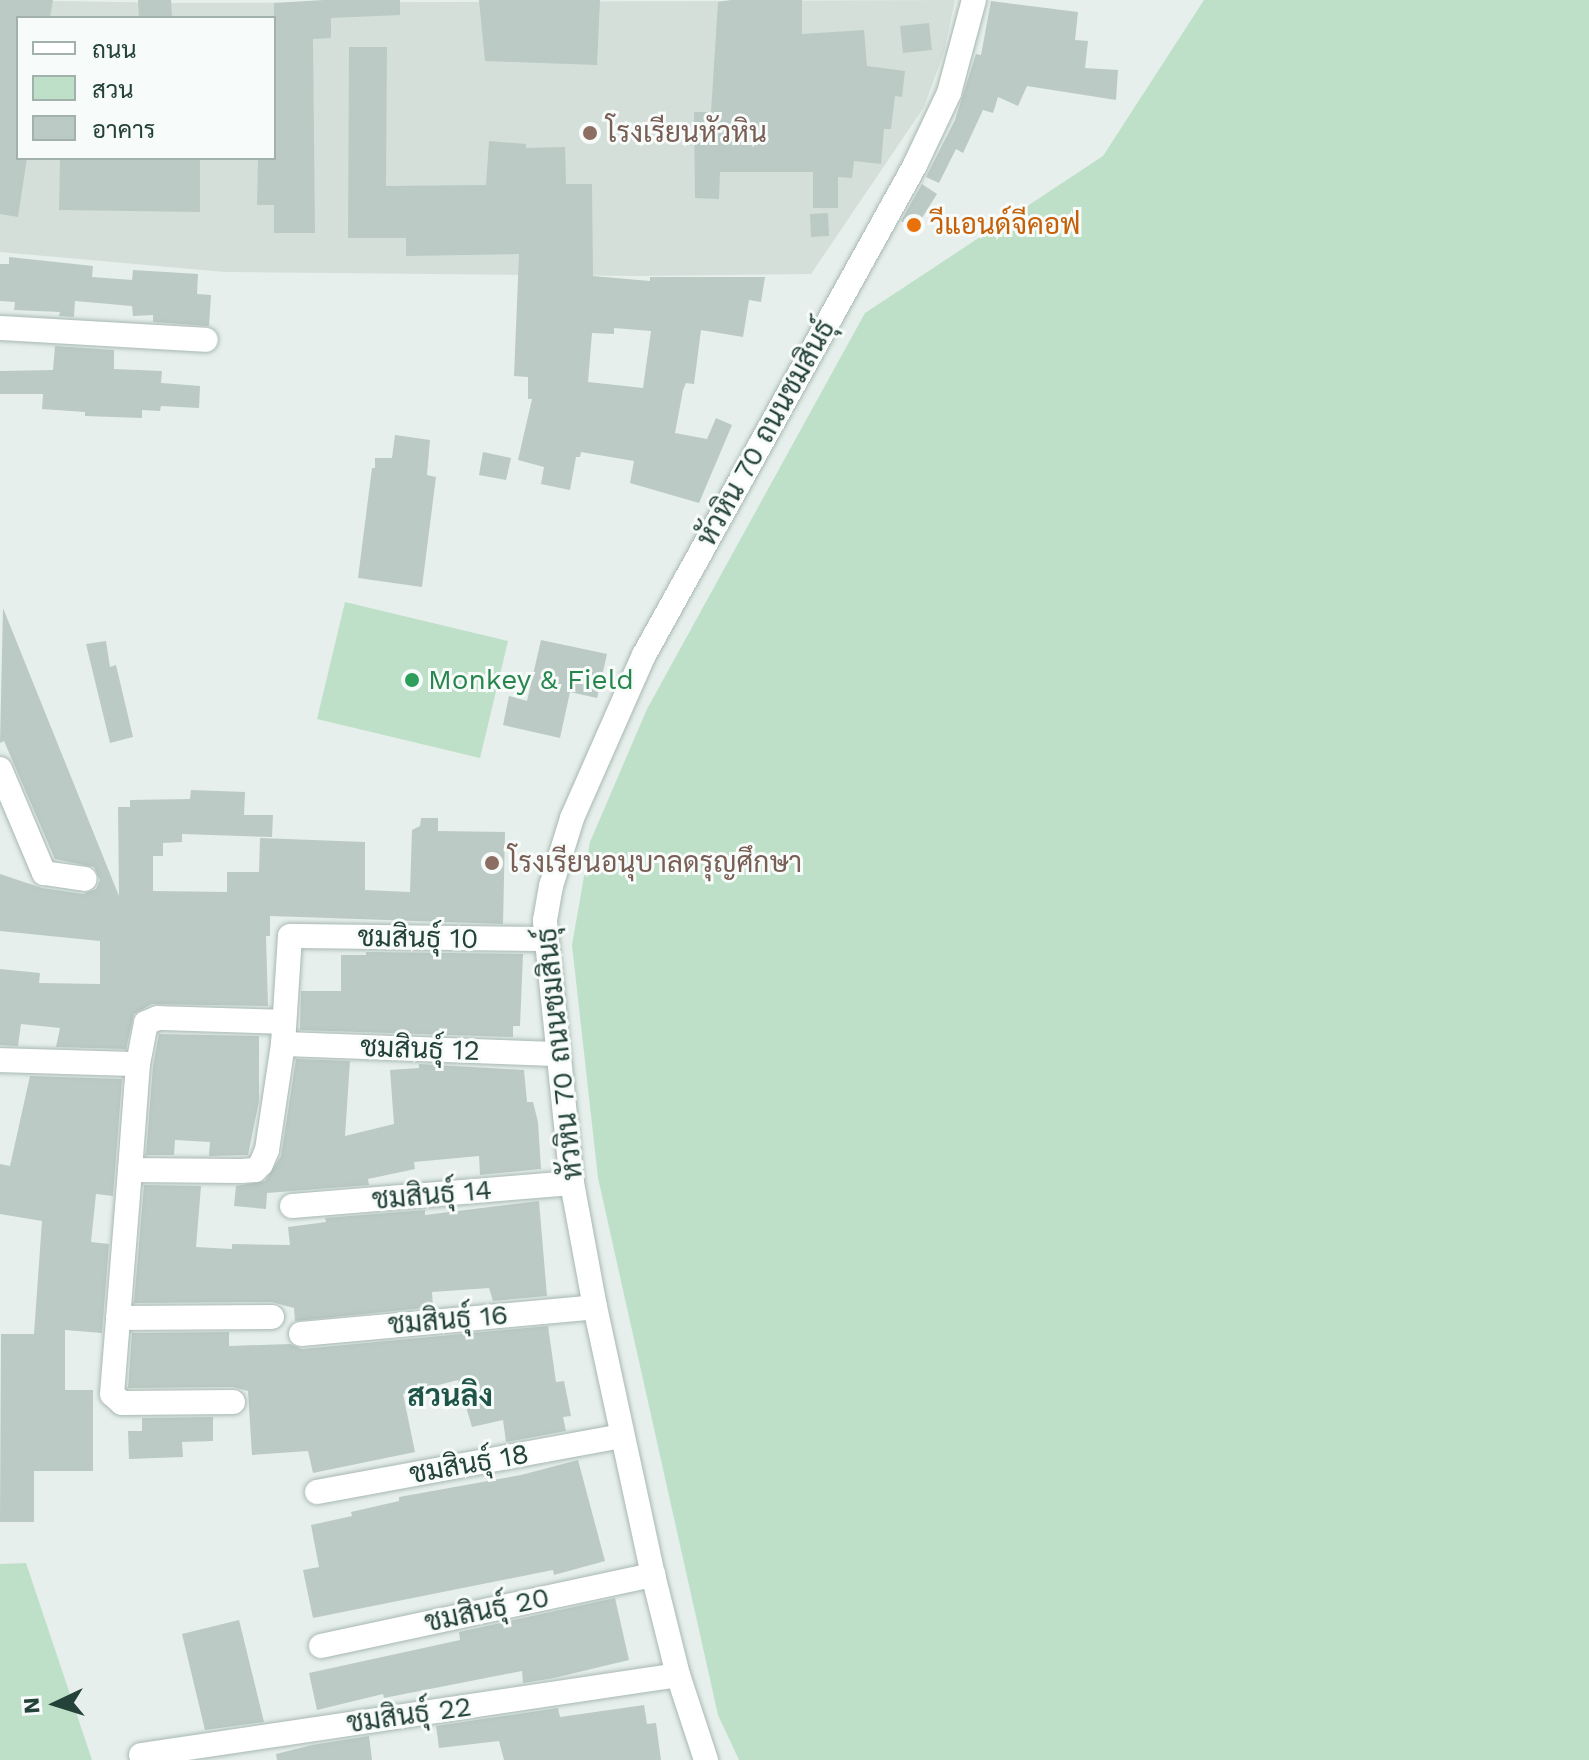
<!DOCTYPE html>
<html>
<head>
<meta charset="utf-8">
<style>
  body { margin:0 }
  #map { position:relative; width:1589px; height:1760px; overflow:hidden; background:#e6efeb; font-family:"Work Sans",Sarabun,sans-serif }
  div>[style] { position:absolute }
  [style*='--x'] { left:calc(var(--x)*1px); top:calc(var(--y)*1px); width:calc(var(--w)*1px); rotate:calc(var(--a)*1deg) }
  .built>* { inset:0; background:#d4dfda }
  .green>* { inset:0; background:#bfe0c8 }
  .building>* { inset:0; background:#bbcac4 }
  .roads { filter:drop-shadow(0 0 2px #a8b8b2) drop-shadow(0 0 2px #a8b8b2) }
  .minor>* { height:24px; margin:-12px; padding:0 12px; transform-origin:12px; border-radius:12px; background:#fff }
  .dots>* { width:22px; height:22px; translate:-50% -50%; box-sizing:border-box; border:4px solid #f7fbf9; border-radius:50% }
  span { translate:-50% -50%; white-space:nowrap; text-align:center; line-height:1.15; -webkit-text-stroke:6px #f7fbf9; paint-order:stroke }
  .education-label { font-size:28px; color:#785e54 }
  .left { translate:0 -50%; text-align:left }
  .food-label { font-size:28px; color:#c56008 }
  .street-label { font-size:28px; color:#24423a }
  .leisure-label { font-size:28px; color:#27864d }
  .neighbourhood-label { font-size:30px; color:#1f5548; font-weight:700 }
  .legend { position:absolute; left:16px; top:16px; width:260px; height:144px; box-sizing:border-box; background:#f7fbf9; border:2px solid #a3b1ad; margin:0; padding:10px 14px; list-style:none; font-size:24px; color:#24423a }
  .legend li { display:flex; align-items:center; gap:16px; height:40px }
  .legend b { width:40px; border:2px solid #a3b1ad }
  .north { position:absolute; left:16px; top:1664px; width:80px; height:80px; -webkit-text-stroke:6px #f7fbf9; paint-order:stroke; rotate:266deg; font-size:22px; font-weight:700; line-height:32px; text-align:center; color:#24423a }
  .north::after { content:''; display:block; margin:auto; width:28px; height:36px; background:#24423a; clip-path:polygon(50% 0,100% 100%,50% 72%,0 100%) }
</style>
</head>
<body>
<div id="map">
  <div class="built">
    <i style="clip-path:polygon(evenodd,0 0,176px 3px,955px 0,944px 52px,924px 107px,811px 274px,639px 276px,225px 272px,0 252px,0 0,18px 18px,274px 18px,274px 158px,18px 158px,18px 18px)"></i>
  </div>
  <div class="green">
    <i style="clip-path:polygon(1204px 0,1589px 0,1589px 1760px,739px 1760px,718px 1715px,598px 1178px,572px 945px,590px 842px,647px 709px,865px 313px,1103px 156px)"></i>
    <i style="clip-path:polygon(345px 602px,508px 641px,480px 758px,317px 719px)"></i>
    <i style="clip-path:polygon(26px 1563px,92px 1760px,0 1760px,0 1564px)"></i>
  </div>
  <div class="building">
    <i style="clip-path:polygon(0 0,53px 0,50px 18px,18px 18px,18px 158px,27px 158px,18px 217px,0 214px)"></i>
    <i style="clip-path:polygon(138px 0,171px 0,172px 18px,139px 18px)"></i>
    <i style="clip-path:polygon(324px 0,400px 0,400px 15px,331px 18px,331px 38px,313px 39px,315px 233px,274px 233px,274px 205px,257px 205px,258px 158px,274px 158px,274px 3px)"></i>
    <i style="clip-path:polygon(479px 0,600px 0,597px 65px,485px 61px)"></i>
    <i style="clip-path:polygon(731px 0,802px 0,802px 34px,864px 30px,867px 66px,905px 71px,902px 97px,895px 96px,891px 129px,884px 129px,881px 164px,854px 161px,852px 178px,838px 177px,838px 208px,813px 208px,813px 172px,720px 172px,719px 199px,695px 198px,694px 112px,711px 112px,718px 2px)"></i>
    <i style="clip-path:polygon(991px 1px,1078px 12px,1075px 40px,1088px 41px,1085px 68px,1118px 70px,1116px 100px,1027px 86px,1018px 106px,998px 97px,993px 113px,983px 110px,963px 153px,956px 149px,939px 183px,926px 177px,955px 120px,976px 54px,981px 55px)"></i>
    <i style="clip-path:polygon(929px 23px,932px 50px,903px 53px,900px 26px)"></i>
    <i style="clip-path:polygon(evenodd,349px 47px,387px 47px,386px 186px,486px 185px,489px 141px,526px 144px,526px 148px,565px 147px,566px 184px,592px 184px,593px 276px,650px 281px,650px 277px,765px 277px,761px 302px,749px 300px,743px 337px,701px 330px,694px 384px,686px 383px,683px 390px,675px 433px,707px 439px,716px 418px,732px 425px,699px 503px,630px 483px,634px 461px,581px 452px,580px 457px,576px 457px,570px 490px,541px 484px,544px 467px,518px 460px,532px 399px,528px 399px,528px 377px,514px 376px,519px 254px,406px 256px,406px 238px,348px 238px,349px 47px,614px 328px,651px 331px,643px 388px,588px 382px,592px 333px,614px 334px,614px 328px)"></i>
    <i style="clip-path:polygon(60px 158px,200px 158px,200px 212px,59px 210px)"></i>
    <i style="clip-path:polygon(922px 184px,937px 194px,915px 229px,901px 221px)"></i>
    <i style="clip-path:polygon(828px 213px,829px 236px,811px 237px,810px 214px)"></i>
    <i style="clip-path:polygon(9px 257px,93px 266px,92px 277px,132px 280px,133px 270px,198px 274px,197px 294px,211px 295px,209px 326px,153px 322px,153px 315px,133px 316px,132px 306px,75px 301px,74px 317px,59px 316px,60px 312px,14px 310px,15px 302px,0 301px,0 264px,9px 264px)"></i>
    <i style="clip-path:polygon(55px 346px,114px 350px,114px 369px,162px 371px,161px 383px,200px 386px,199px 408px,161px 406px,160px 411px,142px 410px,142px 418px,85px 416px,85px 412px,42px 409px,43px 394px,0 394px,0 371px,53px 370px)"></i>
    <i style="clip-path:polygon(395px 435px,430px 440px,427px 475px,436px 477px,422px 587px,358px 578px,372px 468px,375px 468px,375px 458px,392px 458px)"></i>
    <i style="clip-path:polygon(483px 452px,511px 458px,506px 480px,479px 475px)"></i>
    <i style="clip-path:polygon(3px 608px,119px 896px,118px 807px,130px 807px,130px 800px,190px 799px,191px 790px,245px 792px,244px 815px,273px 815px,272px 837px,182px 834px,182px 842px,163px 843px,163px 856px,153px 856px,153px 891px,227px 892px,227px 872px,259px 872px,260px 838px,365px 842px,365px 890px,410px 892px,412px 830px,420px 826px,421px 818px,438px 818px,438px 831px,505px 832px,503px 924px,270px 916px,270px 936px,266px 936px,268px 1006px,152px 1004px,134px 1014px,126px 1049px,56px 1047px,60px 1028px,21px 1024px,18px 1046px,0 1045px,0 969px,40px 973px,39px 983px,100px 984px,100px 941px,0 931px,0 874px,42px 888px,83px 894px,96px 889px,100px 880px,94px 867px,55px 859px,4px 741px,0 743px)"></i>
    <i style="clip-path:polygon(541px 640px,607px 654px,597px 698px,570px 692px,560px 738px,503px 725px,509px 696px,527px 701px)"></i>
    <i style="clip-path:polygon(106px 641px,110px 667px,116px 665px,133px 737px,110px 743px,86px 644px)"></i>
    <i style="clip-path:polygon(366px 952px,523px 954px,520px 1026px,513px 1026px,513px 1037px,300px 1030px,301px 991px,341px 991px,341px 955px,366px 955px)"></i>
    <i style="clip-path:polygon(159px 1034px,259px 1036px,259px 1101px,248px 1155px,209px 1156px,210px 1142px,175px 1140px,174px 1155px,146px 1155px,153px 1066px)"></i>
    <i style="clip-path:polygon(296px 1059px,350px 1061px,345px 1136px,394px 1124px,390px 1070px,419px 1068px,419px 1064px,524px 1070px,527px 1102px,533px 1102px,538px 1122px,541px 1169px,480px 1175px,479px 1156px,414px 1162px,415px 1169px,368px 1179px,369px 1185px,267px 1193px,266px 1209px,234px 1206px,236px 1186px,265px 1181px,281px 1156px)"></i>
    <i style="clip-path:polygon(30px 1076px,122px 1079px,113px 1196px,96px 1194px,91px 1242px,109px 1244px,102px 1333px,65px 1330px,65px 1390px,93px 1390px,93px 1471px,34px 1471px,34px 1522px,0 1522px,1px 1334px,34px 1334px,42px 1221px,0 1214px,0 1164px,10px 1166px)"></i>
    <i style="clip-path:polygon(144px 1185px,201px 1186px,196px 1247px,232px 1249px,232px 1244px,290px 1245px,288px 1227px,326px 1222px,325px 1218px,425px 1210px,425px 1215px,539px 1201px,547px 1296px,493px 1301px,489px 1288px,432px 1292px,433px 1307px,295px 1321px,294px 1308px,272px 1302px,134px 1303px)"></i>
    <i style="clip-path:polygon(548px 1326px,556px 1382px,564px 1381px,571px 1416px,563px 1417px,566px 1431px,506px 1442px,503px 1420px,472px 1427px,458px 1380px,403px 1394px,415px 1452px,313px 1473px,308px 1451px,252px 1455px,248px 1391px,233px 1387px,128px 1388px,132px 1333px,229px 1332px,229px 1346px,290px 1344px,302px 1349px)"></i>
    <i style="clip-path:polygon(213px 1417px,213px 1441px,182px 1442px,183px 1457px,129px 1459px,128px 1431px,142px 1431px,142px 1418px)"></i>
    <i style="clip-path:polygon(578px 1460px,605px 1561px,554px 1575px,553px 1570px,313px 1618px,303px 1570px,319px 1567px,311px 1525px,352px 1516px,351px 1512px,399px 1501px,399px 1497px,521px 1475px)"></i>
    <i style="clip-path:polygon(615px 1598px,629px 1660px,554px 1678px,523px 1683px,522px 1671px,384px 1698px,383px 1694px,317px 1710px,309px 1673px,460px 1640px,459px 1632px)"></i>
    <i style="clip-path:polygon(239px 1620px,264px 1722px,205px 1730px,182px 1634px)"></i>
    <i style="clip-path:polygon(644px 1705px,647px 1724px,656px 1723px,661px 1760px,504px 1760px,499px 1741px,439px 1748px,436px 1726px,558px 1708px,560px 1717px)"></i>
    <i style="clip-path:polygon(369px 1736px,372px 1760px,277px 1760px,276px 1754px,312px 1745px)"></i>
  </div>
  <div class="roads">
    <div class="minor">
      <i style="--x:0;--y:328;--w:206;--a:3.3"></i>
      <i style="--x:0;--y:769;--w:113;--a:67.1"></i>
      <i style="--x:44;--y:873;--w:41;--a:8.3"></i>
      <i style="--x:283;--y:1044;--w:273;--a:2.1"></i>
      <i style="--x:0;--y:1060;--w:138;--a:1.7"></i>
      <i style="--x:130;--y:1170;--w:106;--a:-85.7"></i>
      <i style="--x:138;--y:1064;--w:42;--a:-79"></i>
      <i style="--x:146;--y:1023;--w:13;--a:-23"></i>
      <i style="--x:158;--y:1018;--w:126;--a:1.8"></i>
      <i style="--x:292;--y:1206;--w:281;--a:-4.7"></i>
      <i style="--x:118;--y:1318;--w:154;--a:-0.4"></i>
      <i style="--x:301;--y:1334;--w:295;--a:-5.2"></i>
      <i style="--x:233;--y:1402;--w:111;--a:179.5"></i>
      <i style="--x:122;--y:1403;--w:13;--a:-138"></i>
      <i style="--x:112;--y:1394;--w:225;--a:-85.4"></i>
      <i style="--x:130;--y:1170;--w:111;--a:0.5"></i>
      <i style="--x:241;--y:1171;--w:14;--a:-4"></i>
      <i style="--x:255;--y:1170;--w:8;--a:-45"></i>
      <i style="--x:261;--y:1164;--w:15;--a:-67"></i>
      <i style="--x:267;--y:1150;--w:107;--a:-81.4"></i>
      <i style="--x:283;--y:1044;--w:108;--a:-86.3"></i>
      <i style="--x:290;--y:936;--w:256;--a:0.7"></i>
      <i style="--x:317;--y:1492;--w:309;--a:-10.4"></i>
      <i style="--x:321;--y:1646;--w:340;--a:-12.1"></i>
      <i style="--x:141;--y:1755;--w:543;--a:-8.47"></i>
      <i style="--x:706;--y:1760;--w:89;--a:-108.2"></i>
      <i style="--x:678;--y:1675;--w:103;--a:-104"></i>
      <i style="--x:653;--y:1575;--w:274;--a:-102.2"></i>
      <i style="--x:595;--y:1307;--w:126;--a:-100.5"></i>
      <i style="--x:572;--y:1183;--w:264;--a:-95.9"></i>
      <i style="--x:545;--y:920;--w:35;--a:-80"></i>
      <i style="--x:551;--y:886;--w:71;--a:-72.8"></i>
      <i style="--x:572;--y:818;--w:178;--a:-66.2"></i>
      <i style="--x:644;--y:655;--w:560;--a:-61.05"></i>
      <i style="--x:915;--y:165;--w:80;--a:-64.7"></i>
      <i style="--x:949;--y:93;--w:96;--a:-75"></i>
    </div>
  </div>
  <div class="dots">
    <i style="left:590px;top:133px;background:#8d6e63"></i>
    <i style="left:914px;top:225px;background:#e8710a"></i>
    <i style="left:412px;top:680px;background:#2e9e5b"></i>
    <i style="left:492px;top:863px;background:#8d6e63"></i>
  </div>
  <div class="education-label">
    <span class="left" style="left:606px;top:133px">โรงเรียนหัวหิน</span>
    <span class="left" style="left:508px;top:863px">โรงเรียนอนุบาลดรุญศึกษา</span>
  </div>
  <div class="food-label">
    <span class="left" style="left:930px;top:225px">วีแอนด์จีคอฟ</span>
  </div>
  <div class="street-label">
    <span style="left:766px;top:433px;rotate:-61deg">หัวหิน 70 ถนนชมสินธุ์</span>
    <span style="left:418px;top:938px;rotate:1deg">ชมสินธุ์ 10</span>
    <span style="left:420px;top:1049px;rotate:2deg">ชมสินธุ์ 12</span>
    <span style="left:560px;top:1054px;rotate:-96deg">หัวหิน 70 ถนนชมสินธุ์</span>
    <span style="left:432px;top:1195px;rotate:-5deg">ชมสินธุ์ 14</span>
    <span style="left:448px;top:1320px;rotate:-5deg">ชมสินธุ์ 16</span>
    <span style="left:469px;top:1464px;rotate:-10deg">ชมสินธุ์ 18</span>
    <span style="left:487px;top:1610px;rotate:-12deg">ชมสินธุ์ 20</span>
    <span style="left:409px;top:1715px;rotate:-8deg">ชมสินธุ์ 22</span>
  </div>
  <div class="leisure-label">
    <span class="left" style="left:428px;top:680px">Monkey &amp; Field</span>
  </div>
  <div class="neighbourhood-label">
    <span style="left:450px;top:1396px">สวนลิง</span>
  </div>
  <ul class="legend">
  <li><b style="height:10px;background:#fff"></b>ถนน</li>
  <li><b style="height:22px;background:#bfe0c8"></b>สวน</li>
  <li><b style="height:22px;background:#bbcac4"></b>อาคาร</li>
  </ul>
  <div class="north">N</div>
</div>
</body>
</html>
